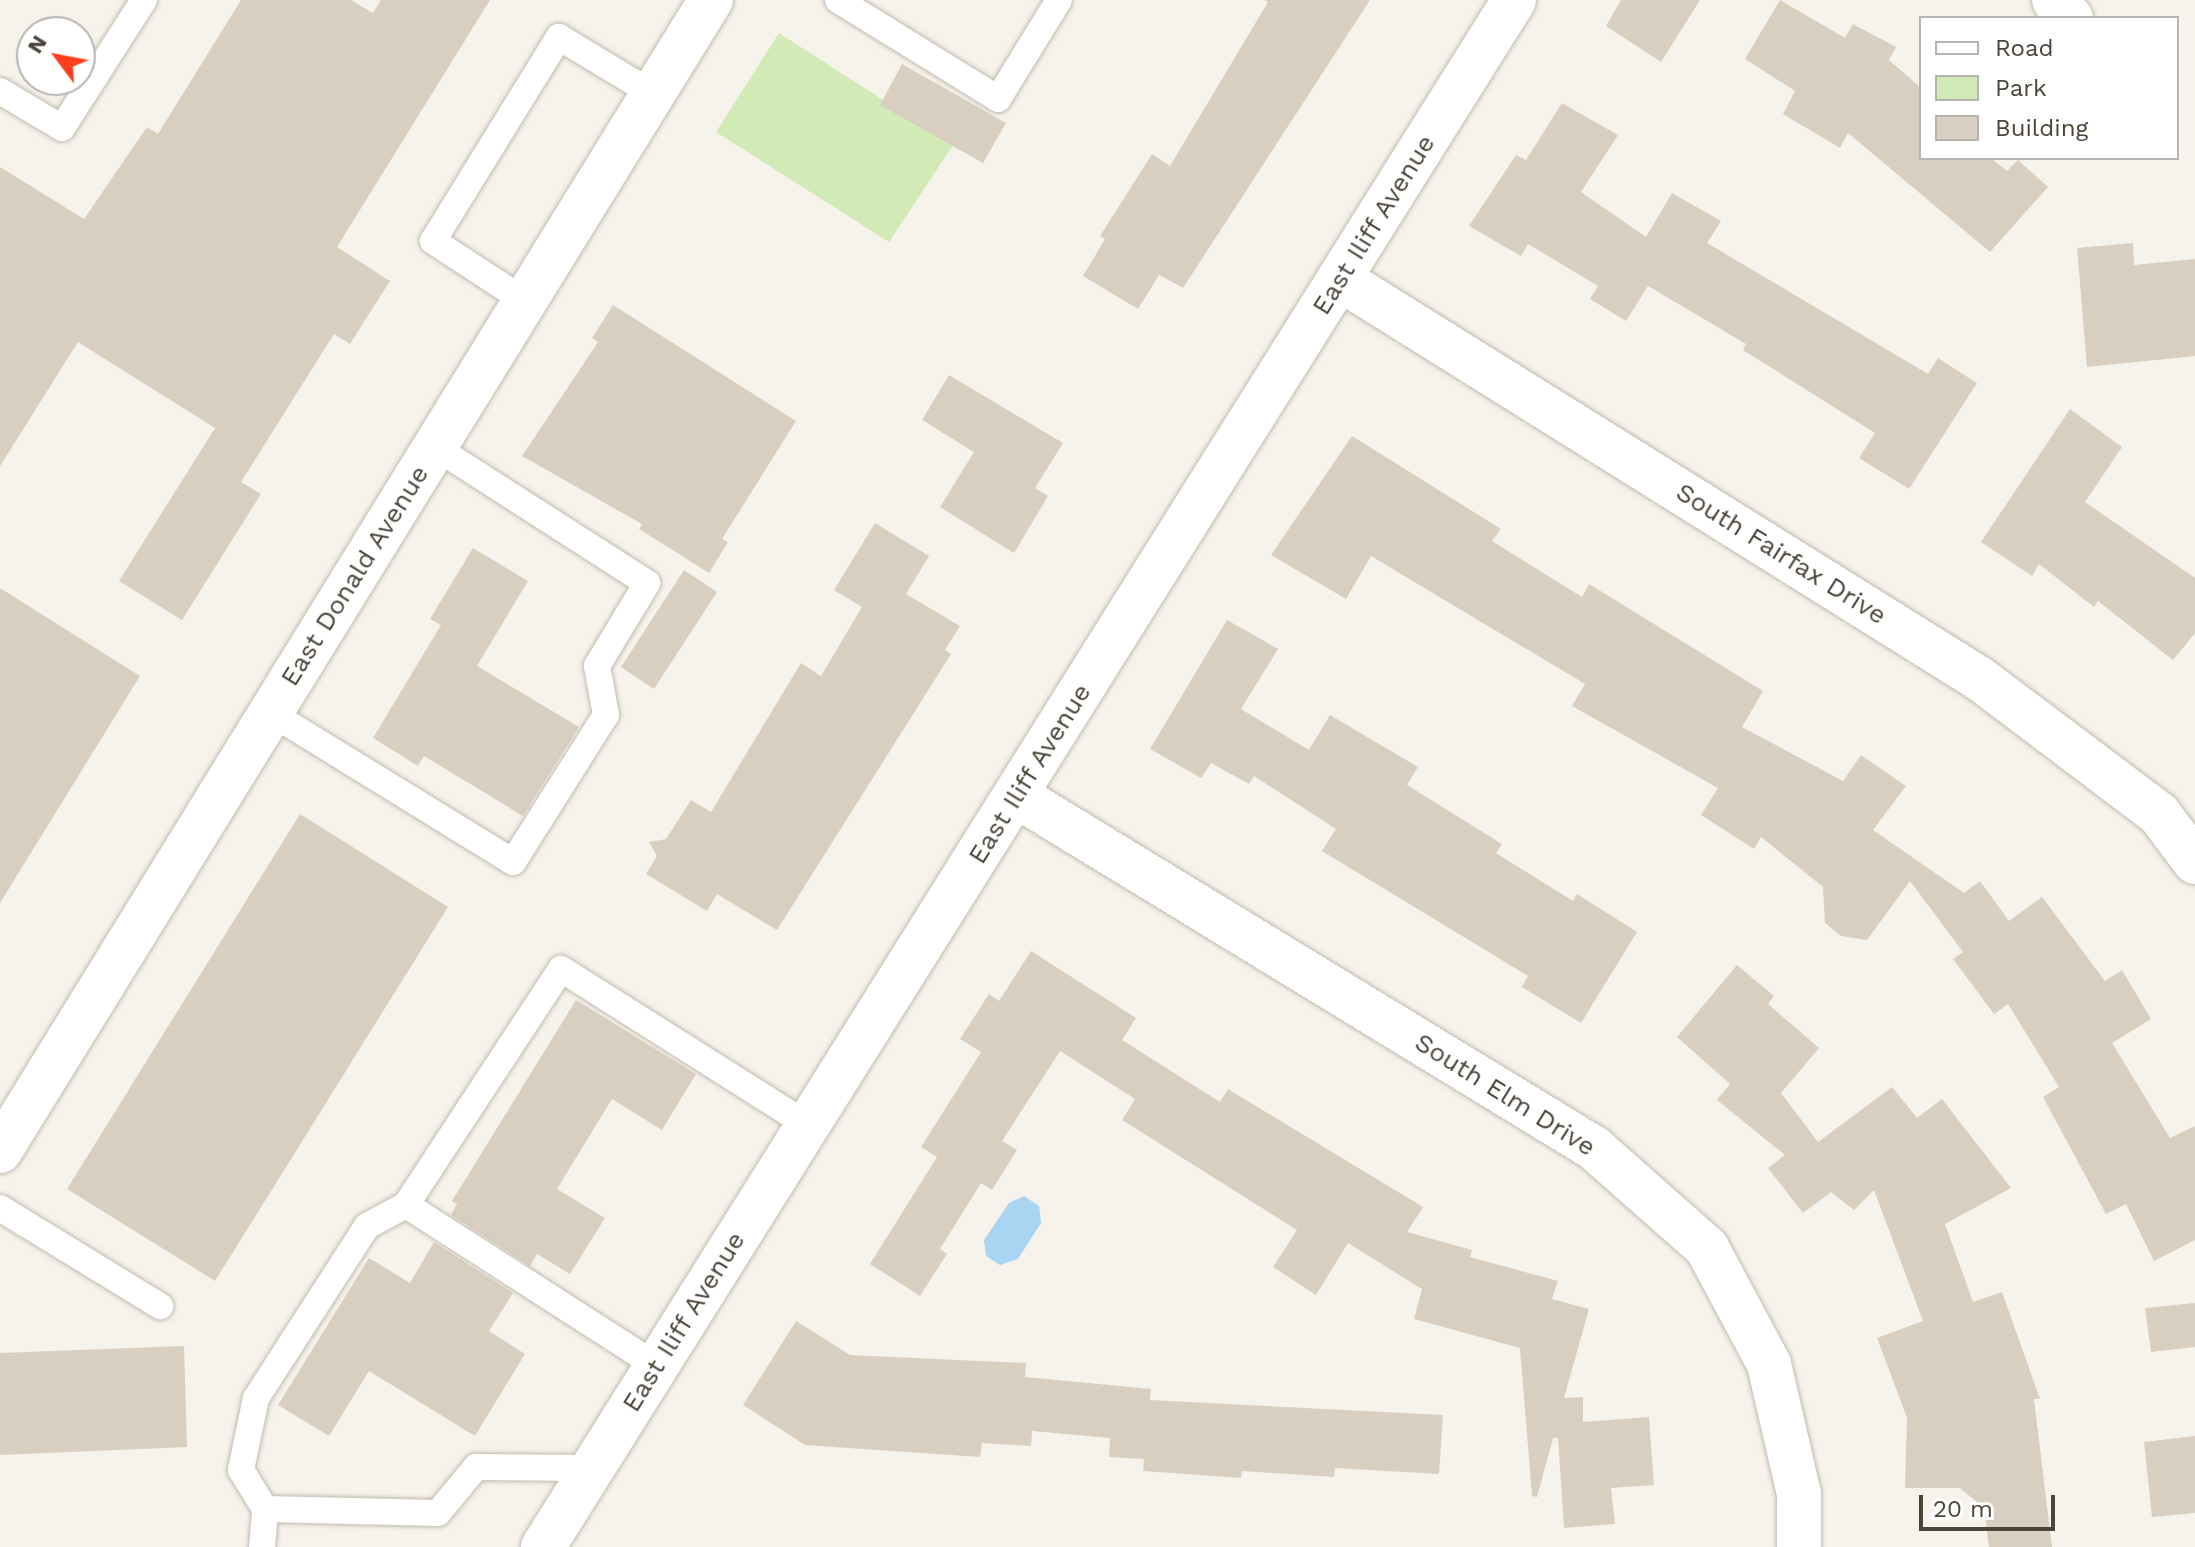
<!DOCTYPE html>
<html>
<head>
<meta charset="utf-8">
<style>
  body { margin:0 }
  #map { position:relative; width:2195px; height:1547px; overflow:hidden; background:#f6f3ec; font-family:"Work Sans",sans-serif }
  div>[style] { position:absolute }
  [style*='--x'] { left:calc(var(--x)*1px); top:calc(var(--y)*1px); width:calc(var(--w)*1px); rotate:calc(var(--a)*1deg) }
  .green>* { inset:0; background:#d2eab5 }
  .water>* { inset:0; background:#a9d4f2 }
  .building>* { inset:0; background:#d8cfc1 }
  .roads { filter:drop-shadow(0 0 2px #c2bbae) drop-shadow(0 0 2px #c2bbae) }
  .service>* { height:26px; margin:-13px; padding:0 13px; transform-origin:13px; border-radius:13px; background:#fff }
  .minor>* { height:44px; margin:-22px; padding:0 22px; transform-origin:22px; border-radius:22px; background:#fff }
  span { translate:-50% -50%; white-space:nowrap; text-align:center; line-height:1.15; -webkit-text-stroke:7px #fff; paint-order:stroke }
  .street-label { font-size:26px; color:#4b4439 }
  .legend { position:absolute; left:1919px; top:16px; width:260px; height:144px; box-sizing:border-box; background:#fff; border:2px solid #b7b4b0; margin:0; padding:10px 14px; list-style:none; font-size:24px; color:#4b4439 }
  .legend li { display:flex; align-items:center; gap:16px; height:40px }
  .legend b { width:40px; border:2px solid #b7b4b0 }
  .north { position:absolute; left:16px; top:16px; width:80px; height:80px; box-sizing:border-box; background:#fff; border:2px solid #b7b4b0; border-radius:50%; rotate:302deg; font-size:22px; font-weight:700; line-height:32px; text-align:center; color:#4b4439 }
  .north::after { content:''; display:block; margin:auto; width:28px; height:36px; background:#fc3f1d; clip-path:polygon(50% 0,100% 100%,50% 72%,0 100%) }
  .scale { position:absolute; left:1919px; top:1495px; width:136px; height:36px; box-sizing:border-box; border:4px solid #4b4439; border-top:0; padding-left:10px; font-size:24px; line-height:28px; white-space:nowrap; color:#4b4439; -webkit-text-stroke:6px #fff; paint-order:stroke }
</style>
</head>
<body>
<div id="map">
  <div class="green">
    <i style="clip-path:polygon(779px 33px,953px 145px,889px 242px,716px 132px)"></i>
  </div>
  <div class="water">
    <i style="clip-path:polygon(1024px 1196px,1039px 1206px,1041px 1223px,1018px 1259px,1000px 1265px,986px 1256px,984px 1240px,1009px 1203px)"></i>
  </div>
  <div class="building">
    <i style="clip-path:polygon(241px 0,351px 0,373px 13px,381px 0,490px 0,337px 247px,390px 281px,350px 344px,334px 334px,241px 482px,261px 494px,182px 620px,119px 581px,215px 428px,78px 342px,0 466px,0 167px,84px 219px,147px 127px,158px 134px)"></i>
    <i style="clip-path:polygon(1264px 0,1370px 0,1183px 288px,1159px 275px,1138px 309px,1083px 276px,1105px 239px,1100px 236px,1152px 154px,1170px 166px,1268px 2px)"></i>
    <i style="clip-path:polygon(1621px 0,1700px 0,1661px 62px,1606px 26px)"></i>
    <i style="clip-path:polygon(1780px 0,1845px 38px,1853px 24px,1896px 47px,1889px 60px,1921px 88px,1921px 158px,1991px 158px,2007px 171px,2018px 160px,2048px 187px,1990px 252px,1848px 133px,1840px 148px,1783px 114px,1795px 91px,1745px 59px)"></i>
    <i style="clip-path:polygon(902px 64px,1006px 123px,983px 163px,880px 105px)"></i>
    <i style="clip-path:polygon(1562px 103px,1618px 135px,1581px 192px,1646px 237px,1672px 193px,1721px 221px,1707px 243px,1928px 374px,1938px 358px,1977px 383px,1909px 489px,1859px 458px,1875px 433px,1743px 350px,1746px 344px,1648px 286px,1626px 321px,1590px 299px,1598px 286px,1528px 244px,1521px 256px,1469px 226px,1516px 155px,1526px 160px)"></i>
    <i style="clip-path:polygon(2133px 243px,2134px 265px,2195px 259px,2195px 356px,2087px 367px,2077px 248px)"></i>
    <i style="clip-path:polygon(613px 305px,796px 421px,722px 539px,728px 542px,709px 573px,639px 529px,642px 524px,522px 456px,598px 342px,592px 338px)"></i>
    <i style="clip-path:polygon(949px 375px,1063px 443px,1035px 488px,1048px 496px,1014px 553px,940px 507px,974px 452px,922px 420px)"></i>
    <i style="clip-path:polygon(2070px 409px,2122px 447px,2085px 502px,2195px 578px,2195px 633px,2173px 660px,2098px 601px,2094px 607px,2039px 564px,2032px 576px,1981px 542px)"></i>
    <i style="clip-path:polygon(1352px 436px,1501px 529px,1492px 541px,1582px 597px,1589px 584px,1763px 691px,1742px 727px,1843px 781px,1861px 755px,1906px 786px,1873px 830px,1964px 893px,1980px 881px,2009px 921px,2042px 897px,2105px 981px,2122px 970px,2151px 1019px,2112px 1043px,2170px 1138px,2195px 1126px,2195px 1240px,2154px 1261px,2126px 1204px,2106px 1214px,2043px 1097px,2059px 1087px,2008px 1004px,1994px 1014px,1953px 959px,1963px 952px,1910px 881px,1867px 940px,1841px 936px,1825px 923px,1823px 887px,1761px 837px,1754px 849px,1701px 815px,1718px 788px,1572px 706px,1585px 684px,1371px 556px,1346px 599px,1271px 555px)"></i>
    <i style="clip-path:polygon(875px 523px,929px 556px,906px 594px,960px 626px,945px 650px,951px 654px,777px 930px,717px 894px,707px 911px,646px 874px,657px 856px,649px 842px,666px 839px,691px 800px,711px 812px,801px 663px,821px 676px,862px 607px,834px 590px)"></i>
    <i style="clip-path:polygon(473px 548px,528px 581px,477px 666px,579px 727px,523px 816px,424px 756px,418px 766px,373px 738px,441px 625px,430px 619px)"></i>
    <i style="clip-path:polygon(684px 570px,717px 592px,654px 689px,621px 667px)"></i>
    <i style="clip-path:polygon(0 588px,140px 676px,0 903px)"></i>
    <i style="clip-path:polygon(1227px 620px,1278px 649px,1241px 709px,1309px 750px,1330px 715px,1418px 767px,1407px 785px,1502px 844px,1496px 853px,1573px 901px,1577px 894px,1637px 932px,1581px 1023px,1522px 987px,1528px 976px,1322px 851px,1336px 829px,1254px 776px,1249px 784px,1211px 763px,1201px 778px,1150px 749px)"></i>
    <i style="clip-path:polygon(300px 814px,448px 907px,215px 1281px,67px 1189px)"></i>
    <i style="clip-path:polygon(1031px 951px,1136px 1018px,1122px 1040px,1220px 1102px,1228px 1089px,1423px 1207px,1407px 1232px,1472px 1250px,1470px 1257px,1558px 1281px,1552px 1299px,1589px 1309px,1564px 1398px,1583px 1397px,1583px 1422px,1649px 1417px,1654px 1485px,1611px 1488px,1615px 1524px,1564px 1528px,1558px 1438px,1553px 1438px,1537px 1497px,1532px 1496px,1520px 1348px,1414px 1319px,1422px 1289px,1348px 1243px,1316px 1295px,1273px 1267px,1297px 1230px,1122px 1120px,1135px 1099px,1060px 1051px,1002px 1141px,1017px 1150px,992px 1190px,981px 1183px,940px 1249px,947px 1254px,920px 1296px,870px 1264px,937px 1157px,921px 1147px,981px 1052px,960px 1039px,989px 994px,999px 1001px)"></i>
    <i style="clip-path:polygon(1737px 965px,1774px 996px,1768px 1004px,1819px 1048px,1781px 1093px,1818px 1142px,1892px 1087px,1917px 1118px,1942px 1099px,2011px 1188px,1945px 1224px,1973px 1302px,2002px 1292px,2040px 1399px,2034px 1399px,2052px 1547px,1989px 1547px,1984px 1508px,1960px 1488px,1905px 1488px,1907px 1418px,1877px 1338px,1923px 1321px,1874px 1190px,1854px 1210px,1831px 1192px,1803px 1213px,1768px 1168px,1785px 1155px,1717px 1100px,1730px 1084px,1677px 1037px)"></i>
    <i style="clip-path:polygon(576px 1000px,696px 1074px,662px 1130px,612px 1099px,557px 1189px,605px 1218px,570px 1274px,537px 1254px,530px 1266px,451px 1215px,457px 1204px,452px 1201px)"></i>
    <i style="clip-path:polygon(434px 1242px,513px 1293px,489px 1331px,525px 1354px,475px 1436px,369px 1371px,329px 1436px,278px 1405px,369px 1258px,410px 1283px)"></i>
    <i style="clip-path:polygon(2195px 1303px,2195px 1347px,2151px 1352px,2145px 1308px)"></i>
    <i style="clip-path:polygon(796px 1321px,850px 1355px,1026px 1363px,1025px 1377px,1151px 1389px,1150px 1400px,1443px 1415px,1439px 1474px,1335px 1468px,1334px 1477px,1242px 1471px,1241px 1478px,1143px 1471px,1144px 1459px,1109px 1457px,1110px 1438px,1032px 1431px,1031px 1446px,982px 1443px,980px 1457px,805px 1445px,743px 1405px)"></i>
    <i style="clip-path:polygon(184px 1346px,187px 1447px,0 1455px,0 1353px)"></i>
    <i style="clip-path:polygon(2195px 1436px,2195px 1513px,2152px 1517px,2144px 1442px)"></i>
  </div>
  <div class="roads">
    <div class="service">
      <i style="--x:838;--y:0;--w:188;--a:31.7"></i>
      <i style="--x:998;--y:99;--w:116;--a:-58.4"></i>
      <i style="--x:0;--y:91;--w:72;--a:30.8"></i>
      <i style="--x:62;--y:128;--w:152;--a:-57.4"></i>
      <i style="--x:525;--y:301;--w:110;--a:-146.9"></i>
      <i style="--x:433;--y:241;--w:240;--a:-58.3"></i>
      <i style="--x:559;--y:37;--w:110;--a:31.2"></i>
      <i style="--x:271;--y:713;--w:284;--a:31.6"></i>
      <i style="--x:513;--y:862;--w:174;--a:-57.7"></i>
      <i style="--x:606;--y:715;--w:50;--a:-100.4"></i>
      <i style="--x:597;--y:666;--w:97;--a:-58.9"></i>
      <i style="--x:647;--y:583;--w:252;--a:-147.3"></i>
      <i style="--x:406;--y:1205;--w:44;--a:151.7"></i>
      <i style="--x:367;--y:1226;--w:205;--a:122.8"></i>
      <i style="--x:256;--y:1398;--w:74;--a:101.8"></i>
      <i style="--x:241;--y:1470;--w:46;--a:58.4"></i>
      <i style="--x:265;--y:1509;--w:173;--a:1.3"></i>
      <i style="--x:438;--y:1513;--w:60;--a:-50.4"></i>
      <i style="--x:476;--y:1467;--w:116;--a:0.5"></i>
      <i style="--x:0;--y:1208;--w:188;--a:31.5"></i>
      <i style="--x:657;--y:1366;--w:298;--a:-147.3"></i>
      <i style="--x:406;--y:1205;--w:282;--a:-56.7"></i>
      <i style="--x:561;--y:969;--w:294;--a:32.3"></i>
      <i style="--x:262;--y:1547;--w:38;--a:-85"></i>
    </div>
    <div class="minor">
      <i style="--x:2054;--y:0;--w:25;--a:47"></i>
      <i style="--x:1340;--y:279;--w:755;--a:32.01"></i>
      <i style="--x:1980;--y:679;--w:224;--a:37"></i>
      <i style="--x:2159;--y:814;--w:60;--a:53.1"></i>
      <i style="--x:1017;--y:796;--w:676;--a:31.39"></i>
      <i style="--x:1594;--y:1148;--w:151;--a:41.5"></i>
      <i style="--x:1707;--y:1248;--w:132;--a:61.9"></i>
      <i style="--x:1769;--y:1364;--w:133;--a:77"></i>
      <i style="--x:1799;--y:1494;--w:53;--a:90"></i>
      <i style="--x:0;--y:1151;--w:1353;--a:-58.3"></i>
      <i style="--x:543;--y:1547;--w:1826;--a:-57.88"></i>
    </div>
  </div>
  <div class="street-label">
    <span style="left:1374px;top:225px;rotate:-58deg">East Iliff Avenue</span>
    <span style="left:1781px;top:554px;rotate:32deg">South Fairfax Drive</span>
    <span style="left:355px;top:576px;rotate:-58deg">East Donald Avenue</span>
    <span style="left:1030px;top:774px;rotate:-58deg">East Iliff Avenue</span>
    <span style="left:1505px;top:1095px;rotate:32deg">South Elm Drive</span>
    <span style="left:684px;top:1322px;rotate:-58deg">East Iliff Avenue</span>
  </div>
  <ul class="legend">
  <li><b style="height:10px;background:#fff"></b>Road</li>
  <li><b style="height:22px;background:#d2eab5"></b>Park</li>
  <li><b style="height:22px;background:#d8cfc1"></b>Building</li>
  </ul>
  <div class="north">N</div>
  <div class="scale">20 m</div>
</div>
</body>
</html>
